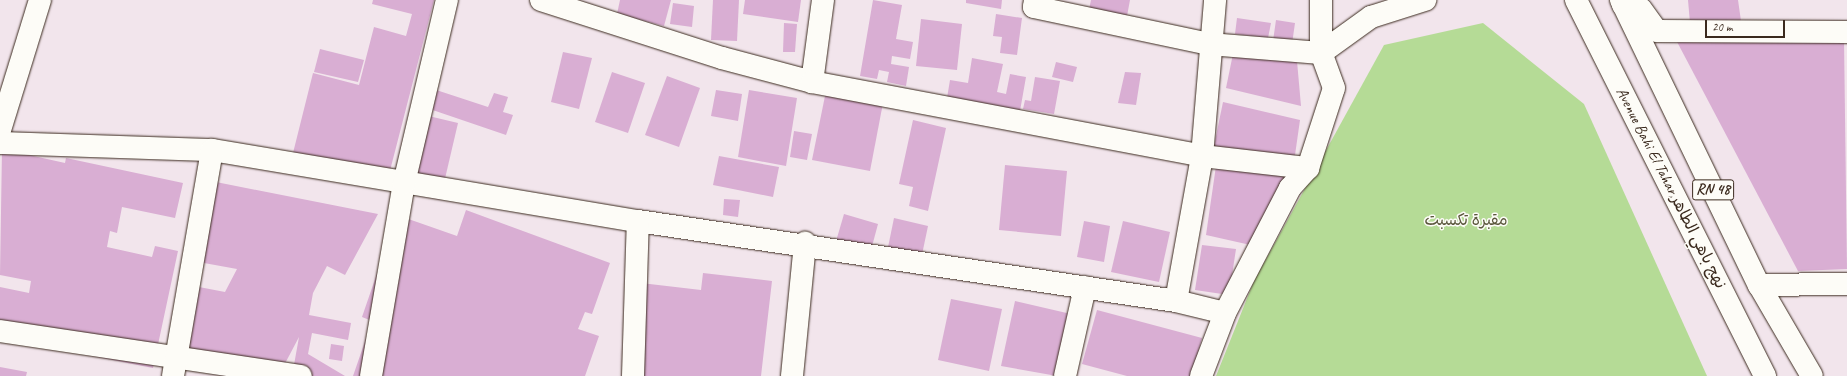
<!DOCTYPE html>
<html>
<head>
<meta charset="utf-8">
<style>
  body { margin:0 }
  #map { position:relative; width:1847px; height:376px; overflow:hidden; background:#f2e5ec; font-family:Caveat,"Playpen Sans Arabic",sans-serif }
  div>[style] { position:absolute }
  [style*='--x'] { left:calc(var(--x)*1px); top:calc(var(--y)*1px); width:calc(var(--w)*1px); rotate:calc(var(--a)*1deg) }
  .green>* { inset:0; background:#b5db96 }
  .building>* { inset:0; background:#d9aed3 }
  .roads { filter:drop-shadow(0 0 1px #3b2a1e) drop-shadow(0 0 1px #3b2a1e) }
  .minor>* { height:22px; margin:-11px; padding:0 11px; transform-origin:11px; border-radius:11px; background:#fdfcf7 }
  .major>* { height:22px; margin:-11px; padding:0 11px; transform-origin:11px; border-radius:11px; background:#fdfcf7 }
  span { translate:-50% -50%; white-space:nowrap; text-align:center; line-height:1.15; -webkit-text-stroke:3px #fdfcf7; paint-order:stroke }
  .shield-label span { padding:1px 3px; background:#fdfcf7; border:1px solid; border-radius:3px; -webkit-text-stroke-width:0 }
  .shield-label { font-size:15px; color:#3b2a1e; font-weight:700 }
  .street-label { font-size:16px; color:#3b2a1e }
  .park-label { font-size:16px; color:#5a563c }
  .scale { position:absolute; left:1705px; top:20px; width:80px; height:18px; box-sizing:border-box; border:2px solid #3b2a1e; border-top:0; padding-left:5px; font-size:12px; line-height:14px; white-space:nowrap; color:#3b2a1e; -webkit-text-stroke:3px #fdfcf7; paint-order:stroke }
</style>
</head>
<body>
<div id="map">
  <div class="green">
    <i style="clip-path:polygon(1483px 23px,1584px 104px,1707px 376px,1216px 376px,1254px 281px,1384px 45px)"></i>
  </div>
  <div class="building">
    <i style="clip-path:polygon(373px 0,434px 0,385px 190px,290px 165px,313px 73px,359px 85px,374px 27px,406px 36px,412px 14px,372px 4px)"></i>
    <i style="clip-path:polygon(620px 0,671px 0,664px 26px,617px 14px)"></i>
    <i style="clip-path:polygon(713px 0,739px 0,737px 41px,711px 40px)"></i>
    <i style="clip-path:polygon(745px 0,801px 0,798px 22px,743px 14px)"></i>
    <i style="clip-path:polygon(873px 0,902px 5px,896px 39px,913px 42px,910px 59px,892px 56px,891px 64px,909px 67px,906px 86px,887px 82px,889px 72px,879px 70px,877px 79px,860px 76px)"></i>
    <i style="clip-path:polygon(966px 0,1002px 0,1001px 9px,966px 3px)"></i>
    <i style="clip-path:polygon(1091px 0,1130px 0,1127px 16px,1089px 10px)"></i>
    <i style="clip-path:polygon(1688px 0,1738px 0,1741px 21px,1690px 23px)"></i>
    <i style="clip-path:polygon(673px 3px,694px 6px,692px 27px,670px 24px)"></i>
    <i style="clip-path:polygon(996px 14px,1022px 18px,1017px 55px,1000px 53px,1002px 37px,993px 36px)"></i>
    <i style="clip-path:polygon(1237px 18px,1271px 23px,1268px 38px,1235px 34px)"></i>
    <i style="clip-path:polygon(921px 19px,962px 24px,957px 70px,916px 66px)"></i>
    <i style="clip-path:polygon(1276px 20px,1295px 23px,1292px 44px,1273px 41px)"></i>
    <i style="clip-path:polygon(784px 23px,797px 24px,795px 52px,783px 52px)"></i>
    <i style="clip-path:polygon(1675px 38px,1844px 39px,1847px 269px,1798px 271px)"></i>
    <i style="clip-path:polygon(320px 49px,364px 60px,358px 82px,314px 72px)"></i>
    <i style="clip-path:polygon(1234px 49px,1297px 61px,1301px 106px,1226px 88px)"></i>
    <i style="clip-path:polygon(563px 52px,592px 58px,579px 109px,551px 102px)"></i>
    <i style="clip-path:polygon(972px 58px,1003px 64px,997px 92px,1006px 94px,1010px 74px,1026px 77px,1020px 111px,947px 98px,950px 80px,968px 83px)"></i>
    <i style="clip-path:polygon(1056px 62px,1077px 67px,1073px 82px,1052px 77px)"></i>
    <i style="clip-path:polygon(612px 72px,645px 83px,628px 133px,595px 122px)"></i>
    <i style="clip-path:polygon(1125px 72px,1141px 73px,1136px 105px,1118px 103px)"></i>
    <i style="clip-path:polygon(667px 76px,700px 88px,679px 147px,645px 135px)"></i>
    <i style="clip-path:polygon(1035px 77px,1060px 81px,1054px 114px,1023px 109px,1025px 100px,1031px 101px)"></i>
    <i style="clip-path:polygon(421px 85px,488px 107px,494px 93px,508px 97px,503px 112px,513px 115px,506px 135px,415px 104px)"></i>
    <i style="clip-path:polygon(716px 90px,742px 94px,738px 121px,711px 116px)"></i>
    <i style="clip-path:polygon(749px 90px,797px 98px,786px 166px,738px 157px)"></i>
    <i style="clip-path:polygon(826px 91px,883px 103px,870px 171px,812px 160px)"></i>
    <i style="clip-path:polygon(1223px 102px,1300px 120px,1294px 162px,1214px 146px)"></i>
    <i style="clip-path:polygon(416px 113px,458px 123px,440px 200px,398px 190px)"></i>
    <i style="clip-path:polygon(913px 120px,946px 128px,928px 211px,909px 206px,913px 187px,899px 184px)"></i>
    <i style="clip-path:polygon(794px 131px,812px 134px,807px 160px,790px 157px)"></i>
    <i style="clip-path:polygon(2px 149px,65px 163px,66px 158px,183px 183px,175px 218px,122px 207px,117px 233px,110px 231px,107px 247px,152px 257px,155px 246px,178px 251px,153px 368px,0 338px,0 287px,29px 293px,31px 281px,0 275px)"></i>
    <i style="clip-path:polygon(719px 156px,779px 167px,773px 197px,713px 185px)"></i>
    <i style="clip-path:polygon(1217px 159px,1291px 170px,1255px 246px,1206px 235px)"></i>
    <i style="clip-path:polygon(1005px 165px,1067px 171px,1061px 236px,999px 230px)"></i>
    <i style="clip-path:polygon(201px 179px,378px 214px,345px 275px,327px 266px,313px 293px,309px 315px,351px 323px,348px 340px,312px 333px,308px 354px,345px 376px,292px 376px,299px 337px,280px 373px,224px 376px,181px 365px,199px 287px,225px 292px,237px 269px,193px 261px)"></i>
    <i style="clip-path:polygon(724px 199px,740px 200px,738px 217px,723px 215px)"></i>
    <i style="clip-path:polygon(466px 210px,610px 263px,592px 314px,585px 312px,578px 329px,599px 336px,585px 376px,353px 376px,372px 321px,362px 317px,397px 215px,457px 236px)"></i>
    <i style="clip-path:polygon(844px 214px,878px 224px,867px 265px,832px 255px)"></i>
    <i style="clip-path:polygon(894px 218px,928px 226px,919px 269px,885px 262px)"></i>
    <i style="clip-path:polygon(1084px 221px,1110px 226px,1104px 262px,1077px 257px)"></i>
    <i style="clip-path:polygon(1123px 221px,1170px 232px,1159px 282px,1111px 272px)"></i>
    <i style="clip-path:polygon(1202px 245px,1236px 249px,1229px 295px,1195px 290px)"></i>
    <i style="clip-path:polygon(703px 273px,772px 281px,761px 376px,629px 376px,641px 283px,701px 290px)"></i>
    <i style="clip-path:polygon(951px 299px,1002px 309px,989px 371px,938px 360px)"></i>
    <i style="clip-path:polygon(1015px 301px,1071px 314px,1057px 376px,1001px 366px)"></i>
    <i style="clip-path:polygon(1097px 310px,1202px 338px,1192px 376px,1127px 376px,1082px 364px)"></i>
    <i style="clip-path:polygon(331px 344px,344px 346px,342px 361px,329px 359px)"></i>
    <i style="clip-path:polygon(0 367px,27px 372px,26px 376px,0 376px)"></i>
  </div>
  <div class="roads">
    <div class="minor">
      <i style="--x:541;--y:0;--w:190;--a:17.8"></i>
      <i style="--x:722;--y:58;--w:93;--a:14.9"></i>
      <i style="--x:823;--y:0;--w:83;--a:97.6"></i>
      <i style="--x:812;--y:82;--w:397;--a:10.7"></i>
      <i style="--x:1202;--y:156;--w:107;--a:6.5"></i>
      <i style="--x:1035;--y:0;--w:7;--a:98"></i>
      <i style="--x:1034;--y:7;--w:179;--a:11.9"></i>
      <i style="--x:1209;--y:44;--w:112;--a:4.6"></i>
      <i style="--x:1321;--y:53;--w:53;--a:-90"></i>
      <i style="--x:1623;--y:5;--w:18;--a:13"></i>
      <i style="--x:1641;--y:9;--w:27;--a:54"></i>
      <i style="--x:1657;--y:31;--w:190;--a:0.3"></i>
      <i style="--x:0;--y:130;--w:136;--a:-72.9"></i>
      <i style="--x:0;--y:143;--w:212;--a:1.9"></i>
      <i style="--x:212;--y:150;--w:432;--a:9.5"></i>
      <i style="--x:638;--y:221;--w:544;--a:8.46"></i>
      <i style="--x:1176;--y:301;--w:50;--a:13.8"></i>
      <i style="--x:1759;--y:285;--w:88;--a:-0.7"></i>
      <i style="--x:1176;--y:301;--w:147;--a:-79.8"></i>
      <i style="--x:1202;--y:156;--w:157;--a:-85.2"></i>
      <i style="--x:0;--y:331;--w:304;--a:8.5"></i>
      <i style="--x:173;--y:376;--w:229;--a:-80.2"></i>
      <i style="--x:371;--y:376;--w:196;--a:-80.3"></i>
      <i style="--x:404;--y:183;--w:188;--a:-76.8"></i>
      <i style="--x:633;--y:376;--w:155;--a:-88.2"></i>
      <i style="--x:792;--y:376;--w:134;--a:-84.4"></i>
      <i style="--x:1065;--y:376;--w:91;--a:-77.3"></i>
      <i style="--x:1201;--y:376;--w:67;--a:-69.1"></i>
      <i style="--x:1225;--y:313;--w:141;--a:-62.5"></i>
      <i style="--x:1290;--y:188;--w:27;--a:-48"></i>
      <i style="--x:1308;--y:168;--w:84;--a:-72"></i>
      <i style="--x:1334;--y:88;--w:37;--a:-110"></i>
      <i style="--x:1321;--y:53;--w:62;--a:-35.8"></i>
      <i style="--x:1371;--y:17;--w:57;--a:-17.5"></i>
    </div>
    <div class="major">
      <i style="--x:1576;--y:0;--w:421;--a:63.3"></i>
      <i style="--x:1621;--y:0;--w:317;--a:64.2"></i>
      <i style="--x:1759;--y:285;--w:105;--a:59.8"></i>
    </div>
  </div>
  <div class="shield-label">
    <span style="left:1713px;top:190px">RN 48</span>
  </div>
  <div class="street-label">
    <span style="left:1671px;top:188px;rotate:63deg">Avenue Bahi El Tahar,نهج باهي الطاهر</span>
  </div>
  <div class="park-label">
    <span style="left:1466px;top:220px">مقبرة تكسبت</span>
  </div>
  <div class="scale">20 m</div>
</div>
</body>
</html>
